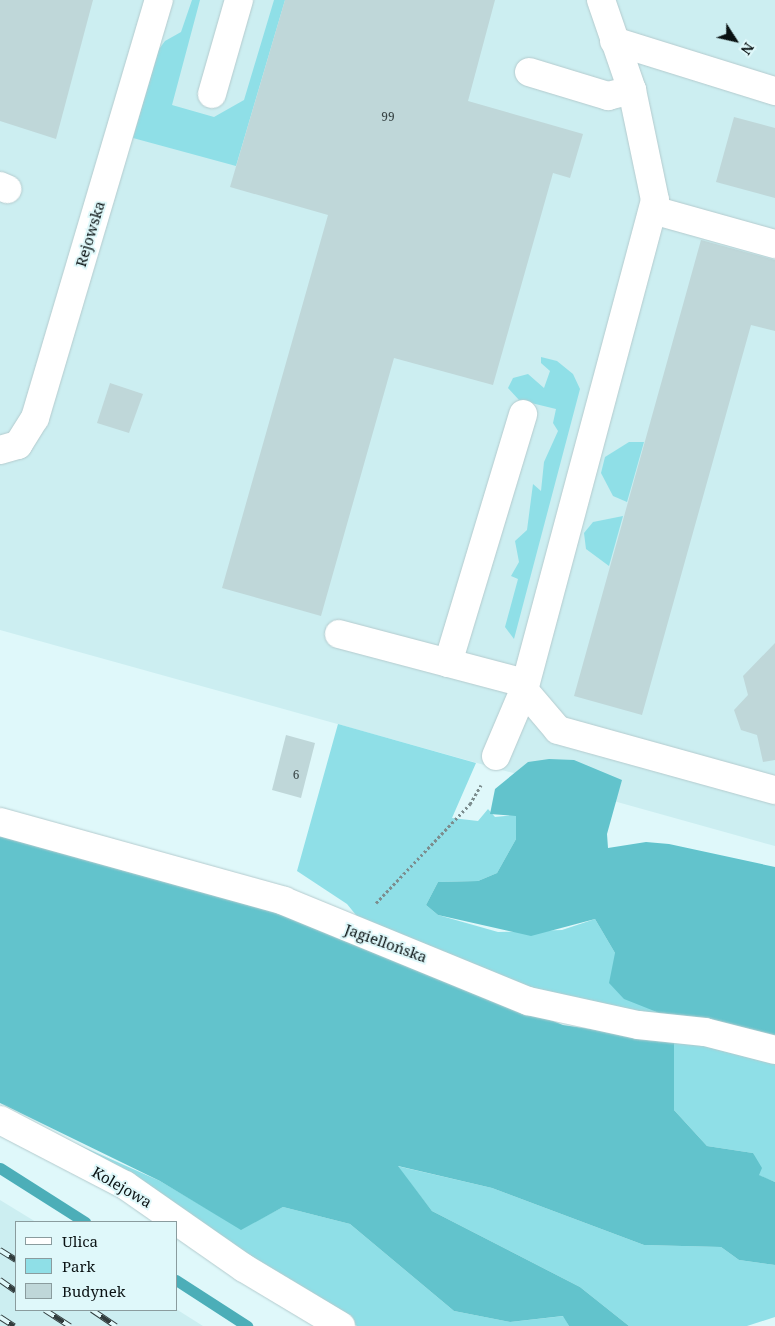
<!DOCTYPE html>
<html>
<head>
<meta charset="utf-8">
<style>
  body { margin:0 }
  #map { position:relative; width:775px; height:1326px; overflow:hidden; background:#dff8fa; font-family:"Noto Serif",serif }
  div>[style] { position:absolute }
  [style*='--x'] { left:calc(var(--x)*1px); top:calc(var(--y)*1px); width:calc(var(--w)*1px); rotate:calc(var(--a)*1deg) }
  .built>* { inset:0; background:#cceef1 }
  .green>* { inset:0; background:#8fdfe7 }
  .forest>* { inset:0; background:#62c3cc }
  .stream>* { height:11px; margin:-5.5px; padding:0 5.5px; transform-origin:5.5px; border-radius:5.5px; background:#4caeb8 }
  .building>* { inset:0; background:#bfd7d9 }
  .path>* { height:3px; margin-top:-1.5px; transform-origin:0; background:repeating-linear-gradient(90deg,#7c8d8e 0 2.5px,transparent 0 5px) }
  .roads { filter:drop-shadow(0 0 1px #b4cbce) drop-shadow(0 0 1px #b4cbce) }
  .minor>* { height:28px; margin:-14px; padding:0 14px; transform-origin:14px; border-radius:14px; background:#fff }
  .rail>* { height:5.5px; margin-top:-2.75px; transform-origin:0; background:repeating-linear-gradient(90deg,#dff8fa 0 11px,#313c3d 0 22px); box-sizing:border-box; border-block:1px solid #313c3d }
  span { translate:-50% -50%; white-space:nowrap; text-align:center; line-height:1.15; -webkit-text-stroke:4px #dff8fa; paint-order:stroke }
  .number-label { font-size:12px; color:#374344 }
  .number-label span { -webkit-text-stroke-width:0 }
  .street-label { font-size:15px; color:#0a1213 }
  .legend { position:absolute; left:15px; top:1221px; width:162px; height:90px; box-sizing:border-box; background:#dff8fa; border:1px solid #8a9c9e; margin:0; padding:6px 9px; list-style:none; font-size:15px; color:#0a1213 }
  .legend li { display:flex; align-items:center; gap:10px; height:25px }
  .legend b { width:25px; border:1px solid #8a9c9e }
  .north { position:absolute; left:710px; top:15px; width:50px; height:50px; -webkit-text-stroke:4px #dff8fa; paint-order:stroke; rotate:125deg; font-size:14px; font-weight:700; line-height:20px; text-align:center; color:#0a1213 }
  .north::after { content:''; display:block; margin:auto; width:18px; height:22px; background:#0a1213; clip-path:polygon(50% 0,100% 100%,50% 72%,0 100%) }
</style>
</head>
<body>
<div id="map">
  <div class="built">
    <i style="clip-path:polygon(0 0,775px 0,775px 846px,0 630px)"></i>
    <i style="clip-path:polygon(0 1200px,36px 1222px,16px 1222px,16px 1310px,176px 1309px,203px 1326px,0 1326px)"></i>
  </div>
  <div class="green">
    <i style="clip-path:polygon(192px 0,200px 0,172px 105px,214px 117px,244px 100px,274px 0,285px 0,236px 166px,133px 138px,156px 53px,165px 41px,181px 32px)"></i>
    <i style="clip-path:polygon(541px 357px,557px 361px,573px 374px,580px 389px,514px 639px,505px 627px,518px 579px,511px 576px,519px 562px,515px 541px,527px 530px,533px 484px,541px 491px,544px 462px,558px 431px,553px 423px,556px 409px,519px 400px,508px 388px,513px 378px,528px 374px,544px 388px,550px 371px,541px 363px)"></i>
    <i style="clip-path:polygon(629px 442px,644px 442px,627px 502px,613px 496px,601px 473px,605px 457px)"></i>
    <i style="clip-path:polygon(623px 516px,609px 566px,586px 549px,584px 533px,593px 522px)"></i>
    <i style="clip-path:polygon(338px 724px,476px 763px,452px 818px,478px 821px,488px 809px,495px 817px,516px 815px,516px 839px,497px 873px,478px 881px,438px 882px,426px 905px,438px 915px,498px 932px,562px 930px,595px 919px,615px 953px,672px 1018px,568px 1005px,369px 931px,347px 904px,297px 871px)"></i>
    <i style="clip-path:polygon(674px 1041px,707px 1042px,775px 1058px,775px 1182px,758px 1175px,753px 1153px,707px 1146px,674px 1110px)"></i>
    <i style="clip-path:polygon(70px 1141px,160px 1181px,241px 1229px,283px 1207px,350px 1224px,454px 1311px,510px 1322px,564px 1316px,569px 1326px,357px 1326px)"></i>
    <i style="clip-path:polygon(397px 1166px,492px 1188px,644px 1245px,721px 1247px,739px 1260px,775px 1265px,775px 1317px,747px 1326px,629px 1326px,580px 1287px,432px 1211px)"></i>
  </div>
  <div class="forest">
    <i style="clip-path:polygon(549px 759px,574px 760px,622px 780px,607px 834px,608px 848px,646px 842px,669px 844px,775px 867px,775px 1043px,672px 1018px,624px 999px,609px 983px,615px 953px,595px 919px,531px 936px,438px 915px,426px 905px,438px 882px,478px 881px,497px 873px,516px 839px,516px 816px,490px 814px,495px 789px,528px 762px)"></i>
    <i style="clip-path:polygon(0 833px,212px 884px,563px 1025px,674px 1041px,674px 1110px,707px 1146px,753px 1153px,762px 1168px,759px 1175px,775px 1182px,775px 1265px,739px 1260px,721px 1247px,644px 1245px,492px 1188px,398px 1166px,432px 1211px,580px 1287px,629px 1326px,569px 1326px,563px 1316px,510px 1322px,454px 1311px,350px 1224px,283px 1207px,241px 1230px,160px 1181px,0 1103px)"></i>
  </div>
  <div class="stream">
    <i style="--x:0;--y:1168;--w:101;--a:32.4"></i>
    <i style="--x:176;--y:1280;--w:85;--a:32.9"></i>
  </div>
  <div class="building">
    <i style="clip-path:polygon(0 0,93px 0,56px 139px,0 121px)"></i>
    <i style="clip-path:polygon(285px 0,495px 0,468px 101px,583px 134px,570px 178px,553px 173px,493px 385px,394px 358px,321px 616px,222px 588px,328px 215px,230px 187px)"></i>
    <i style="clip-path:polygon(734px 117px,775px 128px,775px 198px,716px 182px)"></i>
    <i style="clip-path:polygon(701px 240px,775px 260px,775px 331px,751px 325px,642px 715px,574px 696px)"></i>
    <i style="clip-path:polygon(110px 383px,143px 394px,129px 433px,97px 423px)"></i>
    <i style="clip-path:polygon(775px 643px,775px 760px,763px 762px,757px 735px,741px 730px,734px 710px,748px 695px,743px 676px)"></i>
    <i style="clip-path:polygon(286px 735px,315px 743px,301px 798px,272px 790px)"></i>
  </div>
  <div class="path">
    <i style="--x:376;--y:903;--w:137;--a:-46.5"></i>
    <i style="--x:470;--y:804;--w:22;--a:-60"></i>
  </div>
  <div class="roads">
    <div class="minor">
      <i style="--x:601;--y:0;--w:95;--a:71"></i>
      <i style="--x:632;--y:90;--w:112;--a:78.2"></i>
      <i style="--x:655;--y:200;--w:507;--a:104.97"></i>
      <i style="--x:524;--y:690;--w:52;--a:49.6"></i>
      <i style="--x:558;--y:730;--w:225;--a:15.5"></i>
      <i style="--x:614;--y:41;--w:169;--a:17.3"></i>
      <i style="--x:529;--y:72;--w:83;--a:16.9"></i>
      <i style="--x:608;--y:96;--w:25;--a:-14"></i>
      <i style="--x:212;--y:94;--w:98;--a:-74"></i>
      <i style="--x:0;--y:186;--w:8;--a:23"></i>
      <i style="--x:653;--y:210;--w:127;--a:15.6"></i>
      <i style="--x:0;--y:450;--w:19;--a:-16"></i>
      <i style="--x:18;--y:445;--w:32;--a:-58"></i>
      <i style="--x:35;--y:418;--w:436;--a:-73.5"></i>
      <i style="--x:339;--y:634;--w:192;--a:14.8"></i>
      <i style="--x:448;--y:663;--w:260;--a:-73.2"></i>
      <i style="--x:496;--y:756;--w:72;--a:-67"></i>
      <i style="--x:0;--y:822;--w:295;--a:15.5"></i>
      <i style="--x:284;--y:901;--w:264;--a:22.3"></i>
      <i style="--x:528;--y:1001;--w:113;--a:12.3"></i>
      <i style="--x:638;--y:1025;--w:67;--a:6"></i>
      <i style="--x:705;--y:1032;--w:72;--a:14.4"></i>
      <i style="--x:0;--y:1120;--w:141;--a:27.5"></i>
      <i style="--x:125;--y:1185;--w:145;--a:34.9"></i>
      <i style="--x:244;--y:1268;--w:113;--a:30.9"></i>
    </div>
  </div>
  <div class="rail">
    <i style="--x:0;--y:1250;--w:19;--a:32"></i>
    <i style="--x:0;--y:1280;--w:19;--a:35"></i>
    <i style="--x:45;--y:1310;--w:30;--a:33"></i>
    <i style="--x:92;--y:1310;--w:29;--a:34"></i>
    <i style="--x:0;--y:1317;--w:17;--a:33"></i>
  </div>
  <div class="number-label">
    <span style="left:388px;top:117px">99</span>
    <span style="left:296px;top:775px">6</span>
  </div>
  <div class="street-label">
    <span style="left:90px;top:234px;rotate:-73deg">Rejowska</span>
    <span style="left:386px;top:943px;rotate:20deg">Jagiellońska</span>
    <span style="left:122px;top:1187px;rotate:30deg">Kolejowa</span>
  </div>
  <ul class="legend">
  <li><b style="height:6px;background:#fff"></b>Ulica</li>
  <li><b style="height:14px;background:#8fdfe7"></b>Park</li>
  <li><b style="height:14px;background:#bfd7d9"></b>Budynek</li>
  </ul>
  <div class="north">N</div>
</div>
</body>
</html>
